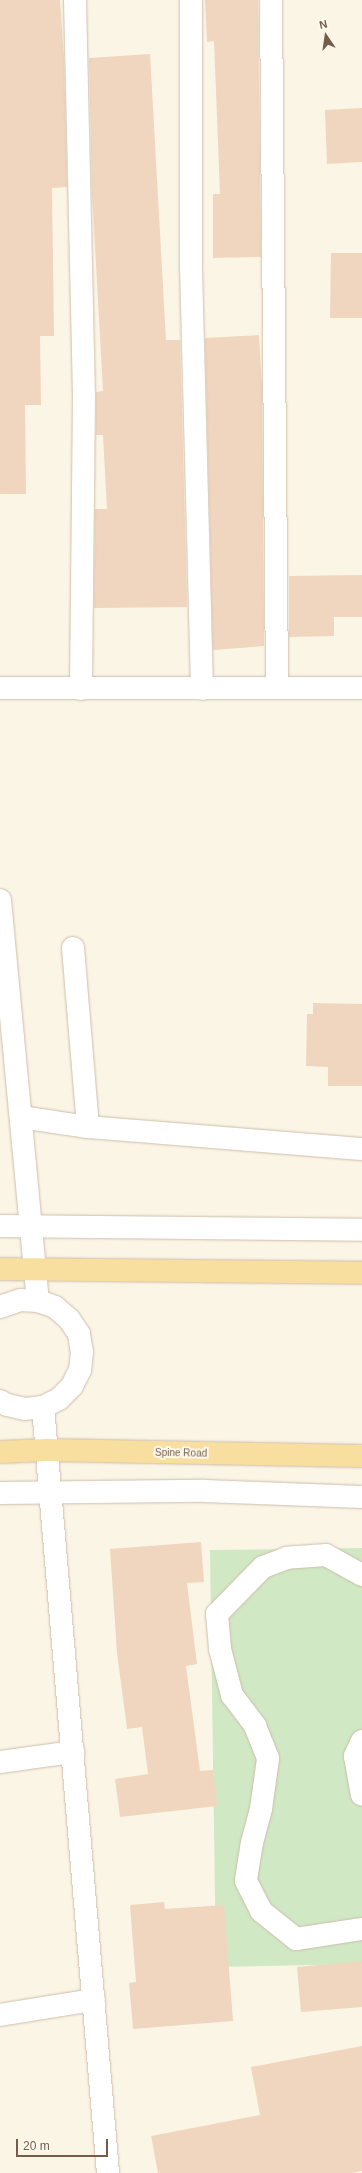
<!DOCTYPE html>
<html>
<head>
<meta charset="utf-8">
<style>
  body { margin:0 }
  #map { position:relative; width:362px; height:2173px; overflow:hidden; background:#fbf5e6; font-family:Helvetica,sans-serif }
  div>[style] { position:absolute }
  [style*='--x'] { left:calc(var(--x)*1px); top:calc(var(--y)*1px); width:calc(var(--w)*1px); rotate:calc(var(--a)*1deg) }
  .green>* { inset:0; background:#d0e9c4 }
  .building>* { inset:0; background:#f0d6be }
  .roads { filter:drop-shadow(0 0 1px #cdbdac) drop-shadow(0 0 1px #cdbdac) }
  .minor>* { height:22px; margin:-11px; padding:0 11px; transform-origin:11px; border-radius:11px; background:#fff }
  .major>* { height:22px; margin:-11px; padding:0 11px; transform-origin:11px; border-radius:11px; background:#f8dfa0 }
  span { translate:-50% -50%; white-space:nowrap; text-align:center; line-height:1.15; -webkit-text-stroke:4px #fef9ec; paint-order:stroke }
  .street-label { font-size:10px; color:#745d4b }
  .north { position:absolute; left:306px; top:16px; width:40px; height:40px; -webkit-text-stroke:3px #fef9ec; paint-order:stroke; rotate:347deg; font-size:11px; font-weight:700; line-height:16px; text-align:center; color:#745d4b }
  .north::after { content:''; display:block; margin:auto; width:14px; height:18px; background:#745d4b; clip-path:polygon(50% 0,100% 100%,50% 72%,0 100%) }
  .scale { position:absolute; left:16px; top:2139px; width:92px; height:18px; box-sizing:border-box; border:2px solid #745d4b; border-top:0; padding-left:5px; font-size:12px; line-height:14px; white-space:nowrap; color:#745d4b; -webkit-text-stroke:3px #fef9ec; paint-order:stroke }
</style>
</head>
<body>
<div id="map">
  <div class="green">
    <i style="clip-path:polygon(362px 1548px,362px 1964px,216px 1967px,210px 1550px)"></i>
  </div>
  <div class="building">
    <i style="clip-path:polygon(0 0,60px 0,64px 59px,67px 187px,52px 188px,54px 336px,40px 336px,41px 405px,25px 405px,26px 494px,0 494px)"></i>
    <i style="clip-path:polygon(205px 0,258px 0,261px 257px,213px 258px,213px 194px,220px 194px,214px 41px,207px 42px)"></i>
    <i style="clip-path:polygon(150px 54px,166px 340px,180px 340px,187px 607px,94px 608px,95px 509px,107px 509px,103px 435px,96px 435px,96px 392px,103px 391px,92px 193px,89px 58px)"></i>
    <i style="clip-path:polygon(362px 108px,362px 162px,327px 164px,325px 110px)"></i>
    <i style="clip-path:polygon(331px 253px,362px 253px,362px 318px,330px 318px)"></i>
    <i style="clip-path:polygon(259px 335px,262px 388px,264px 646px,213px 650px,205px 338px)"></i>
    <i style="clip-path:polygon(362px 575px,362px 617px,334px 617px,334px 636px,289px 637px,289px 576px)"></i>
    <i style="clip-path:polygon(313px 1003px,362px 1004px,362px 1086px,328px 1086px,328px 1067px,306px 1066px,307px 1014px,313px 1014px)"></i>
    <i style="clip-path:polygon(201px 1542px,204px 1582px,187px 1583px,197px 1664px,186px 1666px,200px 1771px,213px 1770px,217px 1806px,120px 1817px,115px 1779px,148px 1774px,142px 1727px,127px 1729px,117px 1653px,110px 1549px)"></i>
    <i style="clip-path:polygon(164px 1902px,165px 1909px,224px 1905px,233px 2021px,133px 2029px,129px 1983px,136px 1982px,130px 1905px)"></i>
    <i style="clip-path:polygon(362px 1961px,362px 2007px,301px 2012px,297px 1967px)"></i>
    <i style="clip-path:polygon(362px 2046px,362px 2171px,351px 2173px,158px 2173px,151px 2136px,260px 2115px,251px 2067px)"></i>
  </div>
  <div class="roads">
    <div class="minor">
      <i style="--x:75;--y:0;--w:397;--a:88.7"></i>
      <i style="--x:84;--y:397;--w:292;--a:90.6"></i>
      <i style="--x:191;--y:0;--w:268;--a:90"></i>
      <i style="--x:191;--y:268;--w:421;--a:88.5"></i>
      <i style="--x:271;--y:0;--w:688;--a:89.5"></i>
      <i style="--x:0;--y:688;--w:362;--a:0"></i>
      <i style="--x:0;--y:900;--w:403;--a:84.6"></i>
      <i style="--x:73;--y:948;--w:180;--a:85.2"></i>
      <i style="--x:21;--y:1117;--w:68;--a:8.5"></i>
      <i style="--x:88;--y:1127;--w:275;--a:4.6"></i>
      <i style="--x:0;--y:1226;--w:362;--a:0.6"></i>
      <i style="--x:0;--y:1307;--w:21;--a:-19"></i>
      <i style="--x:20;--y:1300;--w:18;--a:3"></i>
      <i style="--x:38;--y:1301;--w:18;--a:19"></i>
      <i style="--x:55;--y:1307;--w:18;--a:41"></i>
      <i style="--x:69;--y:1319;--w:18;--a:56"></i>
      <i style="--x:79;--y:1334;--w:18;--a:81"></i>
      <i style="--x:82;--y:1352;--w:18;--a:96"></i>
      <i style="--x:80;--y:1370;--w:18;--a:117"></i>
      <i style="--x:72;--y:1386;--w:18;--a:135"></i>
      <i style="--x:59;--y:1399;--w:18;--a:153"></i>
      <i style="--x:43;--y:1407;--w:18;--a:174"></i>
      <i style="--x:25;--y:1409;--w:18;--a:-167"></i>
      <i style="--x:7;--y:1405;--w:8;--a:-150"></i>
      <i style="--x:43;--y:1407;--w:769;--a:85.15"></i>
      <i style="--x:0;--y:1493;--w:205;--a:-0.6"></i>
      <i style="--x:205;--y:1491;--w:157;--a:2.2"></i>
      <i style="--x:362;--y:1575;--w:41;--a:-150.9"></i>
      <i style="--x:326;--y:1555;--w:39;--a:176"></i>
      <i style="--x:287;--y:1558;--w:26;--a:159"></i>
      <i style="--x:263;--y:1567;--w:66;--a:134.4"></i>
      <i style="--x:217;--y:1614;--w:35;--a:85"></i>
      <i style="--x:220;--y:1649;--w:48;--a:75.4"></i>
      <i style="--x:232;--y:1695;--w:39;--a:53"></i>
      <i style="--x:255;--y:1726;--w:35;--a:68"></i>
      <i style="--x:268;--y:1759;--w:50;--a:98"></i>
      <i style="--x:261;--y:1809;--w:34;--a:105"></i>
      <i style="--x:252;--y:1842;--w:39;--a:99"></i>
      <i style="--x:246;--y:1881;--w:34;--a:63"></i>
      <i style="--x:261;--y:1911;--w:45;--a:38.7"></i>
      <i style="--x:296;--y:1939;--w:67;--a:-8.6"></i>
      <i style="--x:362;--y:1741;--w:17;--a:115"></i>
      <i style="--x:355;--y:1756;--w:39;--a:80"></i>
      <i style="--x:0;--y:1762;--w:74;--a:-7.8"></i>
      <i style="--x:0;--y:2015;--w:95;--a:-9.1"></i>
    </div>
    <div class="major">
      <i style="--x:0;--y:1269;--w:362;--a:0.6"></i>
      <i style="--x:0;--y:1452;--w:47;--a:-2.4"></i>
      <i style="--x:47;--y:1450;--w:315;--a:1.1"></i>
    </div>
  </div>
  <div class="street-label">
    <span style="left:181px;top:1453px;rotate:1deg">Spine Road</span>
  </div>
  <div class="north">N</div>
  <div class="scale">20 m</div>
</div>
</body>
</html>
